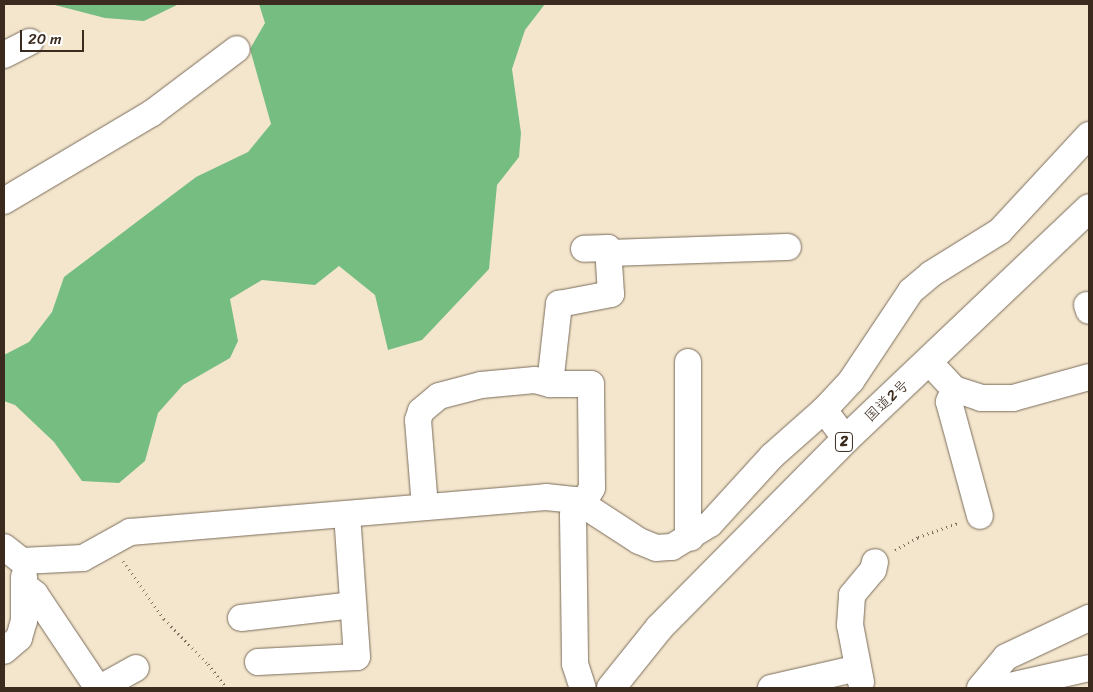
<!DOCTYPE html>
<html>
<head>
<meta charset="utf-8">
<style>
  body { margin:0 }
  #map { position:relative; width:1093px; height:692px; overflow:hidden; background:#f3e6cd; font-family:Sriracha,"Klee One",sans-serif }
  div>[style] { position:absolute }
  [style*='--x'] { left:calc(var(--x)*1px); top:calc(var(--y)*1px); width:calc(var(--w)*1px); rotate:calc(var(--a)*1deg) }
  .forest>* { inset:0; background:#76bd82 }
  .path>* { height:3px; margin-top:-1.5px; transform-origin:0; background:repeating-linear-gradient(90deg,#7b6c5b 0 1px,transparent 0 5px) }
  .roads { filter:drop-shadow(0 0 1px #7b6c5b) drop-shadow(0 0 1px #7b6c5b) }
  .minor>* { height:26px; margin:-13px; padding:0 13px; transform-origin:13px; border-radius:13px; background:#fff }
  .highway>* { height:28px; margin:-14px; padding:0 14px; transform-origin:14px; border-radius:14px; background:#fff }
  span { translate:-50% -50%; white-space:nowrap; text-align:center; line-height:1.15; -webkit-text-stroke:4px #fff; paint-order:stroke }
  .shield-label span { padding:1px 4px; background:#fff; border:1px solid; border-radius:4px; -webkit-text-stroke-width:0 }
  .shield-label { font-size:14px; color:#3b2a1e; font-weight:700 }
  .street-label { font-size:15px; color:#3b2a1e }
  .frame { position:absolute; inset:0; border:5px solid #3b2a1e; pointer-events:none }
  .scale { position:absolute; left:20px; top:30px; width:64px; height:22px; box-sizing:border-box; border:2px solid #3b2a1e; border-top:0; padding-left:6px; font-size:15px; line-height:18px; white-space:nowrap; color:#3b2a1e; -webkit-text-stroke:4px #fff; paint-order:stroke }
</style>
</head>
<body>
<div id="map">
  <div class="forest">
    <i style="clip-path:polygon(51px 4px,179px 4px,144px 21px,105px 18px)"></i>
    <i style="clip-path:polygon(259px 4px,545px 4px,525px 30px,512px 69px,521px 133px,519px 157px,497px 185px,489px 269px,422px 340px,388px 350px,375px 295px,339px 266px,315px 285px,262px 280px,230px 299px,238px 341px,230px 358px,183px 385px,158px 413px,145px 461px,119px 483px,82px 481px,54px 442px,15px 405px,4px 401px,4px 355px,29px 342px,52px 312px,64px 277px,196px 177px,248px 152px,271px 124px,250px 49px,265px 23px)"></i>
  </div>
  <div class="path">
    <i style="--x:895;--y:550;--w:26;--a:-29"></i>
    <i style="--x:918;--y:537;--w:42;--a:-19.3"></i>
    <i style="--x:123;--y:561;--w:71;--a:54.7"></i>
    <i style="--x:164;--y:619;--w:63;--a:45.6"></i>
    <i style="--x:208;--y:664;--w:31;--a:52"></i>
  </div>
  <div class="roads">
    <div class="minor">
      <i style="--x:4;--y:55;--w:29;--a:-27"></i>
      <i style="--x:4;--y:201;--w:172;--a:-30.7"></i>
      <i style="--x:152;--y:113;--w:106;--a:-37"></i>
      <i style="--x:608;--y:253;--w:180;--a:-1.9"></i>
      <i style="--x:1087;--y:305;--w:6;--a:72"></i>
      <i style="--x:688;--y:362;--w:167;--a:90"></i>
      <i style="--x:688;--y:529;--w:9;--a:72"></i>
      <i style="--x:929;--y:362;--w:37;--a:47"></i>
      <i style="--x:954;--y:389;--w:28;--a:18"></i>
      <i style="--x:981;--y:398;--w:32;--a:0"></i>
      <i style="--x:1013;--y:398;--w:79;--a:-15.4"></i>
      <i style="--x:954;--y:389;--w:14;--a:111"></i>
      <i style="--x:949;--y:402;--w:118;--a:74.8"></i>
      <i style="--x:824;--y:410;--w:40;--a:-47"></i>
      <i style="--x:851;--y:381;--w:108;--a:-56.3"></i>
      <i style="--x:911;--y:291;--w:26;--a:-40"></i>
      <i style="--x:931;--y:274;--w:81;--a:-31.9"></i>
      <i style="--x:1000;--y:231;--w:131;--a:-47.2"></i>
      <i style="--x:576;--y:500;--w:75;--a:33.1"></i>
      <i style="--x:639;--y:541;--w:18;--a:22"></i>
      <i style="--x:656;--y:548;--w:16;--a:-4"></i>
      <i style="--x:672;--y:547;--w:44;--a:-31.2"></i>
      <i style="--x:710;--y:524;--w:92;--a:-47.6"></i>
      <i style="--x:772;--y:456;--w:69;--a:-41.5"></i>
      <i style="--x:824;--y:410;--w:36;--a:53"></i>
      <i style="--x:583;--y:504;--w:18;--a:-61"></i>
      <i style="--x:592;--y:488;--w:104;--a:-90.6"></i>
      <i style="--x:591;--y:384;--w:41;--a:180"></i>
      <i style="--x:550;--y:384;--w:81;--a:-83.6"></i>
      <i style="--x:559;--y:304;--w:53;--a:-10.9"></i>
      <i style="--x:611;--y:294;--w:46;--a:-93.7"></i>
      <i style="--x:608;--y:248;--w:24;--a:178"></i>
      <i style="--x:425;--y:507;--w:87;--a:-94.6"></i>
      <i style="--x:418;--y:420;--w:9;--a:-72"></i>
      <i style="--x:421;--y:411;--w:23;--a:-40"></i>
      <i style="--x:439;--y:396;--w:43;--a:-14.7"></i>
      <i style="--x:481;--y:385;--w:54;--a:-5.3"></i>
      <i style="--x:535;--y:380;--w:16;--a:15"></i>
      <i style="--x:4;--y:547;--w:23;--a:38"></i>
      <i style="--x:22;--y:561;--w:61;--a:-2.8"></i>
      <i style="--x:83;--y:558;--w:54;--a:-29"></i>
      <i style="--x:130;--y:532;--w:417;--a:-4.8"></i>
      <i style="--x:546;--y:497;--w:30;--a:6"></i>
      <i style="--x:576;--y:500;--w:15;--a:101"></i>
      <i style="--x:573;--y:515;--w:149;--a:89.2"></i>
      <i style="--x:575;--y:664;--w:25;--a:72"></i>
      <i style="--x:25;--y:586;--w:13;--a:39"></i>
      <i style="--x:35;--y:594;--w:113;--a:56.2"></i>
      <i style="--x:241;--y:618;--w:113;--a:-6.6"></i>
      <i style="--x:4;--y:651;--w:20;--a:-41"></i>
      <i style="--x:19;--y:638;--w:18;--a:-74"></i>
      <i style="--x:24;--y:621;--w:44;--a:-90"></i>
      <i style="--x:258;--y:662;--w:99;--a:-2.9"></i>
      <i style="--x:357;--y:657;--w:143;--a:-94"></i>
      <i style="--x:861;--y:682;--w:58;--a:-100.9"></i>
      <i style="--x:850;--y:625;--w:30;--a:-86"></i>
      <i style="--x:852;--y:595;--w:33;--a:-50"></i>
      <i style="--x:873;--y:570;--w:8;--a:-76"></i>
      <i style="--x:100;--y:688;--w:41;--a:-29.1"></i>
      <i style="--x:771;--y:688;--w:89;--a:-12.9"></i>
      <i style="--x:980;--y:688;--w:40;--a:-50"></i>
      <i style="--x:1006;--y:657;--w:92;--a:-25.2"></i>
      <i style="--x:1001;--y:688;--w:90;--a:-12.8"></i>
    </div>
    <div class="highway">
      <i style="--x:611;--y:688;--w:77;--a:-51.3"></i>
      <i style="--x:659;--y:628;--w:266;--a:-45.3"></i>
      <i style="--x:846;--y:439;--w:335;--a:-43.5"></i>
    </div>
  </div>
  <div class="shield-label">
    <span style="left:844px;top:442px">2</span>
  </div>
  <div class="street-label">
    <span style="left:887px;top:401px;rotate:-43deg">国道2号</span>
  </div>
  <div class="frame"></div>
  <div class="scale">20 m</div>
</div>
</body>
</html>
